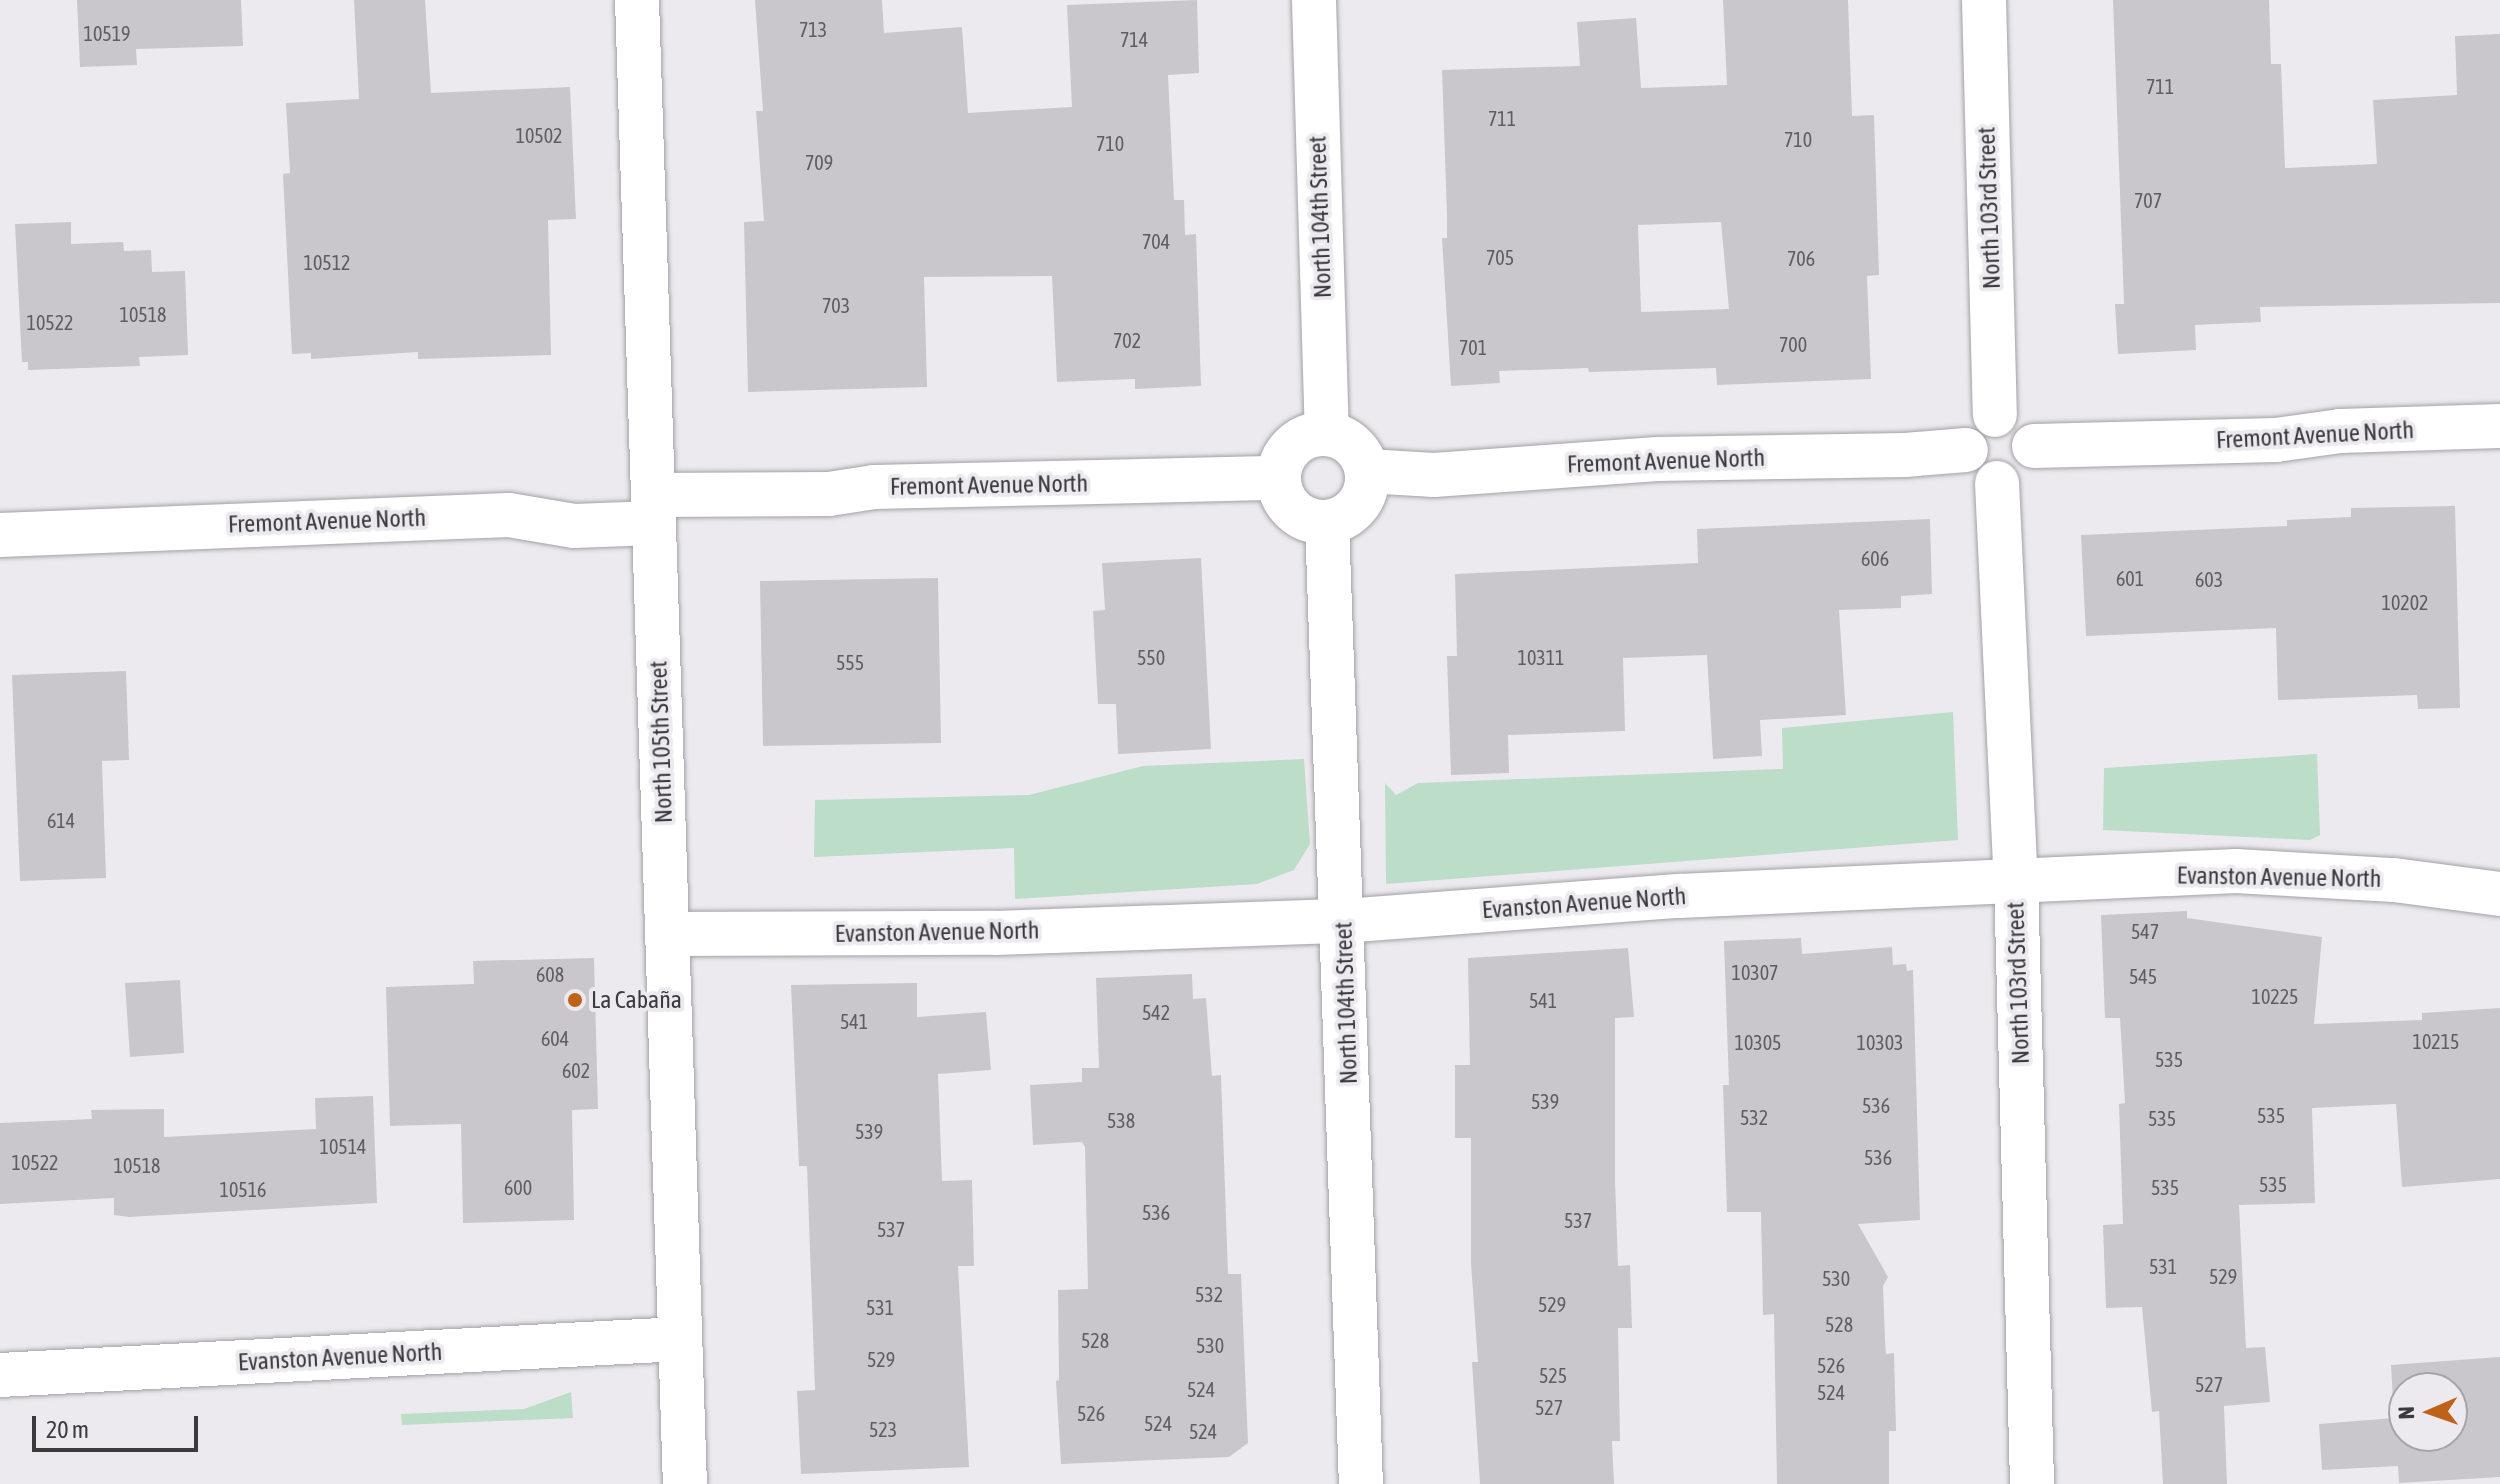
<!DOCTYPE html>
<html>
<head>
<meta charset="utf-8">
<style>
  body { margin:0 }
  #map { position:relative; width:2500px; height:1484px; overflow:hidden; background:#eceaef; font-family:"Asap Condensed",sans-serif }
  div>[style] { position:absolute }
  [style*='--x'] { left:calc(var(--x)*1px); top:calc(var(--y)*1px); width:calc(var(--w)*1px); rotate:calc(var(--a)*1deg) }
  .green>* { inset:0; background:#bcddc7 }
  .building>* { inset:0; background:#cac7cc }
  .roads { filter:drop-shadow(0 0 2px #a3a1a6) drop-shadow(0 0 2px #a3a1a6) }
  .minor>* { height:44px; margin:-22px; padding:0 22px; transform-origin:22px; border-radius:22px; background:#fff }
  .minor>.ring { margin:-22px; padding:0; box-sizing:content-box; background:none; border:44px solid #fff; border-radius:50% }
  .primary>* { height:44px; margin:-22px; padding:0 22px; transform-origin:22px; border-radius:22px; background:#fff }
  .dots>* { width:22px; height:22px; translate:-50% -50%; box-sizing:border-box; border:4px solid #eceaef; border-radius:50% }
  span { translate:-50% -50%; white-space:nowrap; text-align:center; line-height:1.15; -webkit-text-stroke:8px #eceaef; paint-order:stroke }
  .number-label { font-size:20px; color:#5f5d60 }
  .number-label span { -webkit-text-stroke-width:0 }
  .street-label { font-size:24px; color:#3b3a3c }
  .poi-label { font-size:24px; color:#3b3a3c }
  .left { translate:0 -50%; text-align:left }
  .north { position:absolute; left:2388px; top:1372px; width:80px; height:80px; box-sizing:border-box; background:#eceaef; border:2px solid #a5a4a7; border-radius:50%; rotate:268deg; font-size:22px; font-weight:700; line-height:32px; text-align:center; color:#3b3a3c }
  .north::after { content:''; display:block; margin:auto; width:28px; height:36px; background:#c0611a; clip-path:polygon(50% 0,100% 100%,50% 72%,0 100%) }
  .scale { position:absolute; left:32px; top:1416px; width:166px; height:36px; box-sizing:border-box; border:4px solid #3b3a3c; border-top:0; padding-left:10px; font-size:24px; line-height:28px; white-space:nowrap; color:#3b3a3c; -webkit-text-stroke:6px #eceaef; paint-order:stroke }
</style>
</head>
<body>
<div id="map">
  <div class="green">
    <i style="clip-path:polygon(1953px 712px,1958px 840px,1386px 884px,1385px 783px,1396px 795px,1418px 783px,1783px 769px,1782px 728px)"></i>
    <i style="clip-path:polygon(2317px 754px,2320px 835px,2310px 840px,2103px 830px,2104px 768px)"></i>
    <i style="clip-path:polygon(1304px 759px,1310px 844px,1294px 870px,1257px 884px,1015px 899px,1014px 848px,814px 857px,815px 800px,1029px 795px,1143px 766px)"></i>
    <i style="clip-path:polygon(571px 1392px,573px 1418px,402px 1425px,401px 1414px,524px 1409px)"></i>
  </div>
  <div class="building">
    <i style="clip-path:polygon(77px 0,241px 0,243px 46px,136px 49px,137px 65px,80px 67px)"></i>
    <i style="clip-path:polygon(354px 0,425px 0,431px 93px,570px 87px,576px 219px,548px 220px,551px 355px,418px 359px,418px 352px,311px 359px,311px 353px,292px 354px,283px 174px,290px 173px,286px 103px,359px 99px)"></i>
    <i style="clip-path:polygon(755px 0,882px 0,884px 33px,962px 27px,968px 113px,1072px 107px,1067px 5px,1197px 0,1199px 73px,1168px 75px,1174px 200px,1184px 200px,1185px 235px,1196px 234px,1201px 386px,1135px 389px,1135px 379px,1057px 382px,1052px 276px,924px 277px,927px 387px,748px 392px,744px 222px,764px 221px,756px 111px,763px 111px)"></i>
    <i style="clip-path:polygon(evenodd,1723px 0,1848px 0,1852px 116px,1874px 115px,1879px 275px,1867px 276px,1871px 379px,1717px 385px,1716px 368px,1589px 372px,1588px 368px,1499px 371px,1500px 383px,1451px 386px,1442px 238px,1447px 238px,1447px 214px,1442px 70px,1580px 66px,1577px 22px,1636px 18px,1641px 88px,1727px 85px,1723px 0,1721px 222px,1729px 309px,1641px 312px,1638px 225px,1721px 222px)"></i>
    <i style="clip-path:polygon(2113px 0,2269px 0,2271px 64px,2281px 64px,2285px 168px,2377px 164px,2373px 100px,2457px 95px,2455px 36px,2500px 34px,2500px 303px,2260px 307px,2261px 322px,2195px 325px,2196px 350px,2118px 354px,2115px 304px,2124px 304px)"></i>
    <i style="clip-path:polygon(71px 222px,71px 244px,123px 242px,124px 251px,151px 250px,152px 272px,185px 271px,188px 355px,139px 357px,140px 366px,28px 370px,28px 362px,22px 362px,15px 224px)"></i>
    <i style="clip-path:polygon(2455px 506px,2460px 708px,2418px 709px,2417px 695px,2278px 700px,2276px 628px,2086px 636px,2081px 535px,2287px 526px,2287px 520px,2351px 517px,2351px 508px)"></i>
    <i style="clip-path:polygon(1930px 519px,1932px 594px,1901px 596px,1901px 608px,1839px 610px,1846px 715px,1760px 720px,1762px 756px,1713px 759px,1707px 655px,1623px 658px,1625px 731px,1508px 735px,1509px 773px,1451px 775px,1447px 656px,1457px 656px,1455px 574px,1698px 563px,1697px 529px)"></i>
    <i style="clip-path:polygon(1201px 558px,1211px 749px,1118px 754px,1116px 704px,1098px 704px,1093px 611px,1105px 610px,1102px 563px)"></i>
    <i style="clip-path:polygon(938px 578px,941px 743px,763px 746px,760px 581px)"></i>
    <i style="clip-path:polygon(126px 671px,129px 760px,102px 761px,106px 878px,20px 881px,12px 675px)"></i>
    <i style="clip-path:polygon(2187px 911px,2187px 918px,2322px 937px,2314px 1024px,2422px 1020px,2422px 1013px,2500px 1008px,2500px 1179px,2402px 1187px,2396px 1104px,2312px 1108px,2315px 1203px,2239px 1205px,2246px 1348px,2265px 1347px,2270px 1402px,2224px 1406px,2227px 1484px,2163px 1484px,2159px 1411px,2152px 1412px,2142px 1307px,2106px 1308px,2103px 1225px,2123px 1224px,2119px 1104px,2125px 1103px,2120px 1018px,2105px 1018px,2101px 915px)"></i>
    <i style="clip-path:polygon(1801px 938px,1802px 954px,1892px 947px,1893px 965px,1906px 964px,1907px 971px,1913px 970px,1920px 1220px,1858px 1224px,1888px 1277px,1883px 1286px,1885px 1340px,1886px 1354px,1894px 1353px,1896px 1431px,1889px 1431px,1889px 1484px,1777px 1484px,1774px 1314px,1763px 1315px,1761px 1212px,1727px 1212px,1723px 1085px,1729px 1085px,1724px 941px)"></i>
    <i style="clip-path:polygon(1628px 948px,1634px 1017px,1615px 1018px,1615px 1180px,1618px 1266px,1630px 1265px,1632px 1328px,1618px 1328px,1620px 1441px,1612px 1441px,1614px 1484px,1480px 1484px,1472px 1362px,1478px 1362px,1471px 1263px,1471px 1138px,1455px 1138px,1455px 1065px,1470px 1065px,1468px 958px)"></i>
    <i style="clip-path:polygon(594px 958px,598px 1109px,572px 1110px,574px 1220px,463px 1223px,461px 1124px,390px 1126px,386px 987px,474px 984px,473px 961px)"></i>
    <i style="clip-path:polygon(1192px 974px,1193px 999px,1206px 998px,1212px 1076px,1221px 1075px,1228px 1274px,1241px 1274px,1248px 1443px,1229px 1457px,1061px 1464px,1056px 1381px,1059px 1380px,1058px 1290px,1088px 1289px,1085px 1147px,1082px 1142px,1033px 1145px,1030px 1085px,1082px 1082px,1082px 1068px,1099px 1068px,1096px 978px)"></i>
    <i style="clip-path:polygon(180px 980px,184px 1053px,130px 1057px,125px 983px)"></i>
    <i style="clip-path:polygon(917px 983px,917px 1017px,986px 1012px,991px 1070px,938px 1074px,942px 1181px,972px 1180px,974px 1266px,958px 1266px,969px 1467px,801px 1474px,797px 1391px,815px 1390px,807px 1166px,799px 1166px,791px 985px)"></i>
    <i style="clip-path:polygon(373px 1096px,377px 1203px,129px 1217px,114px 1215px,114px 1198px,0 1204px,0 1123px,92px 1119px,91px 1110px,164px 1109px,164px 1137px,316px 1129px,315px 1098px)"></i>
    <i style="clip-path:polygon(evenodd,2500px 1357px,2500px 1477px,2399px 1483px,2398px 1466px,2322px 1470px,2319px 1424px,2394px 1418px,2391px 1365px,2500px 1357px,2404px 1388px,2452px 1388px,2452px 1436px,2404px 1436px,2404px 1388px)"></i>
  </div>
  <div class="roads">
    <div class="minor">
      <i style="--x:1314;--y:0;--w:434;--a:88.3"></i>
      <i style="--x:1984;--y:0;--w:415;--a:88.5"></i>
      <i class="ring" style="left:1279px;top:434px;width:44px;height:44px"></i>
      <i style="--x:2034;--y:446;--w:242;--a:-1.4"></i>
      <i style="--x:2276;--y:440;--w:65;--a:-8"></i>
      <i style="--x:2340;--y:431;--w:160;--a:-1.8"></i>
      <i style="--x:1367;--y:471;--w:67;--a:3.4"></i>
      <i style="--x:1434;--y:475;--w:224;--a:-4.1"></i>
      <i style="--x:1657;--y:459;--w:248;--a:-0.9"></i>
      <i style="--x:1905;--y:455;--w:61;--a:-4.7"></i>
      <i style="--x:1997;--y:483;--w:397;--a:87.3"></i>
      <i style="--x:2016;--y:880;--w:604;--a:88.48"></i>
      <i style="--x:653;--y:495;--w:176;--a:-0.3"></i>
      <i style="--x:829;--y:494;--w:46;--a:-8.8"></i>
      <i style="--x:874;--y:487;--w:405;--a:-1.3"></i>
      <i style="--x:1327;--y:522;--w:963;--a:87.98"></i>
      <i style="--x:0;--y:535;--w:509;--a:-2.25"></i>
      <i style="--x:509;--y:515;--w:66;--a:9.6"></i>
      <i style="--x:574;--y:526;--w:80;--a:-2.1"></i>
      <i style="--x:667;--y:934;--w:328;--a:-0.2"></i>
      <i style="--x:995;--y:933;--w:348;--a:-2"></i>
      <i style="--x:1343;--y:921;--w:337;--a:-4.3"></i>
      <i style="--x:1679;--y:896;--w:558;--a:-2.57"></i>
      <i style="--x:2236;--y:871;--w:158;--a:3.3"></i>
      <i style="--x:2394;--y:880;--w:107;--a:7.5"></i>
      <i style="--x:0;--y:1375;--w:681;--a:-3.03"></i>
    </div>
    <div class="primary">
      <i style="--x:637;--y:0;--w:1485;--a:88.15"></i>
    </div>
  </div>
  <div class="dots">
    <i style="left:575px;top:1000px;background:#c0611a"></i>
  </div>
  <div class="number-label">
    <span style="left:813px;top:29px">713</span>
    <span style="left:107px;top:33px">10519</span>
    <span style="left:1134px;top:39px">714</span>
    <span style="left:2160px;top:86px">711</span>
    <span style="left:1502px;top:118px">711</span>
    <span style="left:539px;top:135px">10502</span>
    <span style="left:1798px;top:139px">710</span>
    <span style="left:1110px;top:143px">710</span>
    <span style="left:819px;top:162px">709</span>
    <span style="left:2148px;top:200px">707</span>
    <span style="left:1156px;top:241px">704</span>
    <span style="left:1500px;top:257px">705</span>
    <span style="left:1801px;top:258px">706</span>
    <span style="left:327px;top:262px">10512</span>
    <span style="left:836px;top:305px">703</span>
    <span style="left:143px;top:314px">10518</span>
    <span style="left:50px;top:322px">10522</span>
    <span style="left:1127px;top:340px">702</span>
    <span style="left:1793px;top:344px">700</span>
    <span style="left:1473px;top:347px">701</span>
    <span style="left:1875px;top:558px">606</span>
    <span style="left:2130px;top:578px">601</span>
    <span style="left:2209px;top:579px">603</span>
    <span style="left:2405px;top:602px">10202</span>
    <span style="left:1151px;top:657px">550</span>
    <span style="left:1541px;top:657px">10311</span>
    <span style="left:850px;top:662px">555</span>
    <span style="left:61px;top:820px">614</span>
    <span style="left:2145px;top:931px">547</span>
    <span style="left:1755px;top:972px">10307</span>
    <span style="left:550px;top:974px">608</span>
    <span style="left:2143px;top:976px">545</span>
    <span style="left:2275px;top:996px">10225</span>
    <span style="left:1543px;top:1000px">541</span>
    <span style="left:1156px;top:1012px">542</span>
    <span style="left:854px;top:1021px">541</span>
    <span style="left:555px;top:1038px">604</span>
    <span style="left:2436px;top:1041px">10215</span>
    <span style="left:1758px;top:1042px">10305</span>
    <span style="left:1880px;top:1042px">10303</span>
    <span style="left:2169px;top:1059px">535</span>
    <span style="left:576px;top:1070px">602</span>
    <span style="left:1545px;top:1101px">539</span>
    <span style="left:1876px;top:1105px">536</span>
    <span style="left:2271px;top:1115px">535</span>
    <span style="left:1754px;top:1117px">532</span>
    <span style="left:2162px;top:1118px">535</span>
    <span style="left:1121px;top:1120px">538</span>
    <span style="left:869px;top:1131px">539</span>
    <span style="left:343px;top:1146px">10514</span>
    <span style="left:1878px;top:1157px">536</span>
    <span style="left:35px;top:1162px">10522</span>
    <span style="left:137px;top:1165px">10518</span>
    <span style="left:2273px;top:1184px">535</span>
    <span style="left:518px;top:1187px">600</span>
    <span style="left:2165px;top:1187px">535</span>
    <span style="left:243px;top:1189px">10516</span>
    <span style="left:1156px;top:1212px">536</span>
    <span style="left:1578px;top:1220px">537</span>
    <span style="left:891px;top:1229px">537</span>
    <span style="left:2163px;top:1266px">531</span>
    <span style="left:2223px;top:1276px">529</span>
    <span style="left:1836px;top:1278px">530</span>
    <span style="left:1209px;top:1294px">532</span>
    <span style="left:1552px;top:1304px">529</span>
    <span style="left:880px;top:1307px">531</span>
    <span style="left:1839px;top:1324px">528</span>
    <span style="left:1095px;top:1340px">528</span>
    <span style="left:1210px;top:1345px">530</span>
    <span style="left:881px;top:1359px">529</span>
    <span style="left:1831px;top:1365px">526</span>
    <span style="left:1553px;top:1375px">525</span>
    <span style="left:2209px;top:1384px">527</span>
    <span style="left:1201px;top:1389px">524</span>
    <span style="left:1831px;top:1392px">524</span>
    <span style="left:1549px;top:1407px">527</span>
    <span style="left:1091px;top:1413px">526</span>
    <span style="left:1158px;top:1423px">524</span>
    <span style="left:883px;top:1429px">523</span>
    <span style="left:1203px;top:1431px">524</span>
  </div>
  <div class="street-label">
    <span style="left:1989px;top:208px;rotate:-92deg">North 103rd Street</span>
    <span style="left:1320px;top:217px;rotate:-92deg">North 104th Street</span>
    <span style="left:2315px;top:435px;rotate:-3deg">Fremont Avenue North</span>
    <span style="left:1666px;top:461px;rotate:-2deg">Fremont Avenue North</span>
    <span style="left:989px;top:485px;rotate:-1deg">Fremont Avenue North</span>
    <span style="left:327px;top:521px;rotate:-2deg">Fremont Avenue North</span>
    <span style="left:661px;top:742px;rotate:-92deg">North 105th Street</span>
    <span style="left:2279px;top:877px;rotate:1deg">Evanston Avenue North</span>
    <span style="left:1584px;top:903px;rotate:-4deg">Evanston Avenue North</span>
    <span style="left:937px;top:932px;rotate:-1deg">Evanston Avenue North</span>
    <span style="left:2018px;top:983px;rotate:-92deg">North 103rd Street</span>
    <span style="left:1346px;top:1003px;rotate:-92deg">North 104th Street</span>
    <span style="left:340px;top:1357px;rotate:-3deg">Evanston Avenue North</span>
  </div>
  <div class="poi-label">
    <span class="left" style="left:591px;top:1000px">La Cabaña</span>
  </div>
  <div class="north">N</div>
  <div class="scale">20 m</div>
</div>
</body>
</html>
